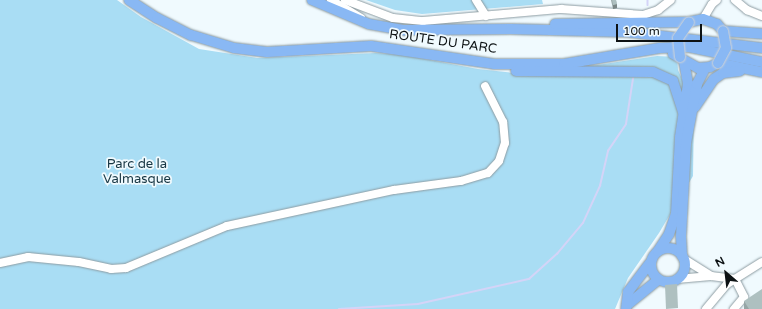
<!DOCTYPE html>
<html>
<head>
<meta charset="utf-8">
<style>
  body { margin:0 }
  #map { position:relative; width:762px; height:309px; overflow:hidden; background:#f0fafe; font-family:"Varela Round",sans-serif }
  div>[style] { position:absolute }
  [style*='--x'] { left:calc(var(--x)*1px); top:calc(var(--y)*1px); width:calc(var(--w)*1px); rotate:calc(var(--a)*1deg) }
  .green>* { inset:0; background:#a9ddf4 }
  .stream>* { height:1.5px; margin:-0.75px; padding:0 0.75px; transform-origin:0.75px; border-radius:0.75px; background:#d4d4f7 }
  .roads { filter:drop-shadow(0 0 1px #8d9ca2) drop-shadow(0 0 1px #8d9ca2) }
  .minor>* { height:8px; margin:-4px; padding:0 4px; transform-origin:4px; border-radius:4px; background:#fff }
  .major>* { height:10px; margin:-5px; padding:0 5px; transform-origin:5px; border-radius:5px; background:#89b8f4 }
  .major>.ring { margin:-5px; padding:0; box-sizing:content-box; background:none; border:10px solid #89b8f4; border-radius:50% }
  .bridges { filter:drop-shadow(0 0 1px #d3d4d5) drop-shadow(0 0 1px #d3d4d5) }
  .major-bridge>* { height:10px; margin:-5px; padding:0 5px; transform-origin:5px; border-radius:5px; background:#89b8f4 }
  .wall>* { inset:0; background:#96a5a5 }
  .shaded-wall>* { inset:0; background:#7a8686 }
  .building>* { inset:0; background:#aec0c0 }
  span { translate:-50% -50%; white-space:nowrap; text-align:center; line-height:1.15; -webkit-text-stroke:3.5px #f0fafe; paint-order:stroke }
  .street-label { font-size:13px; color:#0d1214 }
  .park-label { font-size:13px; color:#183744 }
  .north { position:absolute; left:706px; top:253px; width:40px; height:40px; -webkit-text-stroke:3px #f0fafe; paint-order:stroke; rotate:332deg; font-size:11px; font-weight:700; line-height:16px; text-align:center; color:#0d1214 }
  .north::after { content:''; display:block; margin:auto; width:14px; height:18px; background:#0d1214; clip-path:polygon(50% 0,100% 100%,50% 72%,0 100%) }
  .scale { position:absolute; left:616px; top:24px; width:86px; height:18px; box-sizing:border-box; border:2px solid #0d1214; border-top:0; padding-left:5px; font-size:12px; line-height:14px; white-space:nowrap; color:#0d1214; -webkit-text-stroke:3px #f0fafe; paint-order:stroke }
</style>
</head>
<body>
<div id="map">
  <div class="green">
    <i style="clip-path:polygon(0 0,117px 0,141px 17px,199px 49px,257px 58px,376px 53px,403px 55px,478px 69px,531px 75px,657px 56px,677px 57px,678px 70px,694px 107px,693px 176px,659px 233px,628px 278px,615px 309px,0 309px)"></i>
    <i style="clip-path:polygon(366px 0,542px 0,543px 4px,422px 14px,395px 10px)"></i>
  </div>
  <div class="stream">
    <i style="--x:648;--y:0;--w:5;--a:90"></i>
    <i style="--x:339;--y:309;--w:79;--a:-3.6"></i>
    <i style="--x:418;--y:304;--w:114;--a:-12.7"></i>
    <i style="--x:529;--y:279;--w:38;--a:-42"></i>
    <i style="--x:557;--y:254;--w:40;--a:-50"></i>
    <i style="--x:583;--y:223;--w:41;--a:-65.3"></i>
    <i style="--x:600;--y:186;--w:36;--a:-77"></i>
    <i style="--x:608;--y:151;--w:32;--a:-56"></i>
    <i style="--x:626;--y:124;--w:46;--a:-81.2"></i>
  </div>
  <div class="roads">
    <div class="minor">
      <i style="--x:331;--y:0;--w:35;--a:31"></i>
      <i style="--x:345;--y:0;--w:51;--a:20.6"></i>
      <i style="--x:393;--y:18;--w:30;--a:6"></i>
      <i style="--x:423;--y:21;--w:139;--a:-5"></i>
      <i style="--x:561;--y:9;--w:82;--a:4.2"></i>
      <i style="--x:643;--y:15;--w:16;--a:-18"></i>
      <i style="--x:658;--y:10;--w:16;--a:-38"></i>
      <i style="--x:476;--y:0;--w:19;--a:58"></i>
      <i style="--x:735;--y:0;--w:16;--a:40"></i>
      <i style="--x:747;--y:10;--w:16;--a:22"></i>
      <i style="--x:703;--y:19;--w:17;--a:-59"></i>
      <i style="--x:712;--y:4;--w:6;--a:-39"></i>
      <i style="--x:684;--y:259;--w:32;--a:32"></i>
      <i style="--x:0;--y:263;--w:29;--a:-12"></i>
      <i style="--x:28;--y:257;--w:51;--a:5.6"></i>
      <i style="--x:79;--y:262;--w:33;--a:12"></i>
      <i style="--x:111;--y:269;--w:15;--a:-4"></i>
      <i style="--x:126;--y:268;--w:109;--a:-22.6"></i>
      <i style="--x:227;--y:226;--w:171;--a:-12.2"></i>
      <i style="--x:394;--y:190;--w:68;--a:-7.7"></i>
      <i style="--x:461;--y:181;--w:28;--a:-17"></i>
      <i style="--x:488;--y:173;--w:16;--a:-47"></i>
      <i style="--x:499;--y:161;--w:19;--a:-72"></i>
      <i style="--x:505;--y:143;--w:21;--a:-95"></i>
      <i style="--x:503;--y:122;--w:40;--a:-116.6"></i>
      <i style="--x:677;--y:279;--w:34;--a:-5"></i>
      <i style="--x:711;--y:276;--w:24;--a:7"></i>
      <i style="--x:735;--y:279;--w:20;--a:63"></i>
      <i style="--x:744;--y:297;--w:16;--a:130"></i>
      <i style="--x:706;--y:309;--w:33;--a:-50"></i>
      <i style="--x:727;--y:284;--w:41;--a:-32.2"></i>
    </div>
    <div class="major">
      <i style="--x:129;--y:0;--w:33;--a:33"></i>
      <i style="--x:157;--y:18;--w:38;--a:27"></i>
      <i style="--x:191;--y:35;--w:45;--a:16.8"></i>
      <i style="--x:234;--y:48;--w:33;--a:7"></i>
      <i style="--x:267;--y:52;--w:104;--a:-3.3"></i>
      <i style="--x:371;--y:46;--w:124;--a:8.3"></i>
      <i style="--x:494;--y:64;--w:70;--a:0"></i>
      <i style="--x:564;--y:64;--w:97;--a:-9.5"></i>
      <i style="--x:660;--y:48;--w:29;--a:-2"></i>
      <i style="--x:689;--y:47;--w:75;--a:11.6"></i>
      <i style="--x:312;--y:0;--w:62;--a:22.8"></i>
      <i style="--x:369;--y:24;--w:36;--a:10"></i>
      <i style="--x:404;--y:30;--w:107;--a:-0.5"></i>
      <i style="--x:511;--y:29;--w:117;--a:1.5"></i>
      <i style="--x:628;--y:32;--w:135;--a:6.8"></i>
      <i style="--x:555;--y:24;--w:134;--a:-0.9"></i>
      <i style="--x:689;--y:22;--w:14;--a:-12"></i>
      <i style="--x:703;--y:19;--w:15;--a:20"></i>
      <i style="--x:717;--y:24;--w:9;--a:49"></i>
      <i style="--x:723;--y:31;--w:39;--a:4"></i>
      <i style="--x:673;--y:54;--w:29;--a:29"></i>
      <i style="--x:698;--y:68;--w:12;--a:-5"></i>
      <i style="--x:710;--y:67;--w:9;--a:-27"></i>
      <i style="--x:718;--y:63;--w:45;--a:11.6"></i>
      <i style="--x:516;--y:71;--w:137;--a:0.4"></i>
      <i style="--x:653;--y:72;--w:22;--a:24"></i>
      <i style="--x:673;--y:81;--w:33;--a:72"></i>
      <i style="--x:695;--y:107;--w:34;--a:-56"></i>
      <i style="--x:714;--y:79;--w:11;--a:-34"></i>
      <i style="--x:723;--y:73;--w:17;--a:-7"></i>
      <i class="ring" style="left:651px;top:248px;width:24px;height:24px"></i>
      <i style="--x:658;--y:251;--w:20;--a:-57"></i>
      <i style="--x:669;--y:234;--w:21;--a:-71"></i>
      <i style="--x:676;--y:214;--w:77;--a:-87"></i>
      <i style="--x:680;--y:137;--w:54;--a:-81.4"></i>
      <i style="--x:688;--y:84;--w:22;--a:-100"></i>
      <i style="--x:682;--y:256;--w:20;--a:-93"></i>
      <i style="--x:681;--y:236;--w:93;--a:-86.9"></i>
      <i style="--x:686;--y:143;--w:60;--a:-79.4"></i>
      <i style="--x:697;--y:84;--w:18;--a:-63"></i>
      <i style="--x:627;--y:305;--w:40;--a:-39"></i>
      <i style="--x:626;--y:309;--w:17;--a:-83"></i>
      <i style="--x:628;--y:292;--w:36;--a:-53"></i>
    </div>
  </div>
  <div class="bridges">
    <div class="major-bridge">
      <i style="--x:680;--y:57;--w:19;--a:-96"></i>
      <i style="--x:678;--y:38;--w:19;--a:-55"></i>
      <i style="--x:718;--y:63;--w:17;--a:-62"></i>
      <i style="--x:726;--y:48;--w:17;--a:-100"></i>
    </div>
  </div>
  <div class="wall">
    <i style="clip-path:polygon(611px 0,616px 0,617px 8px,613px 9px)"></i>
    <i style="clip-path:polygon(744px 301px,762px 309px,744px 309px)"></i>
  </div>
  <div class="shaded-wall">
    <i style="clip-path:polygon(617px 4px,617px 8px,613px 9px,613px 5px)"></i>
  </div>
  <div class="building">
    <i style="clip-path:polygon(612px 0,616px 0,617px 4px,613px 5px)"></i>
    <i style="clip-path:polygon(677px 284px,678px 308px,666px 309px,665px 285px)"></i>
    <i style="clip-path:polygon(762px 289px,762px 309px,749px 309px,744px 301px)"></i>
  </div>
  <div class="street-label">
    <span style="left:443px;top:42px;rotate:8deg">ROUTE DU PARC</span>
  </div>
  <div class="park-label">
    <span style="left:137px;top:172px">Parc de la<br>Valmasque</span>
  </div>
  <div class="north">N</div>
  <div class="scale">100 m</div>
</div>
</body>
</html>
